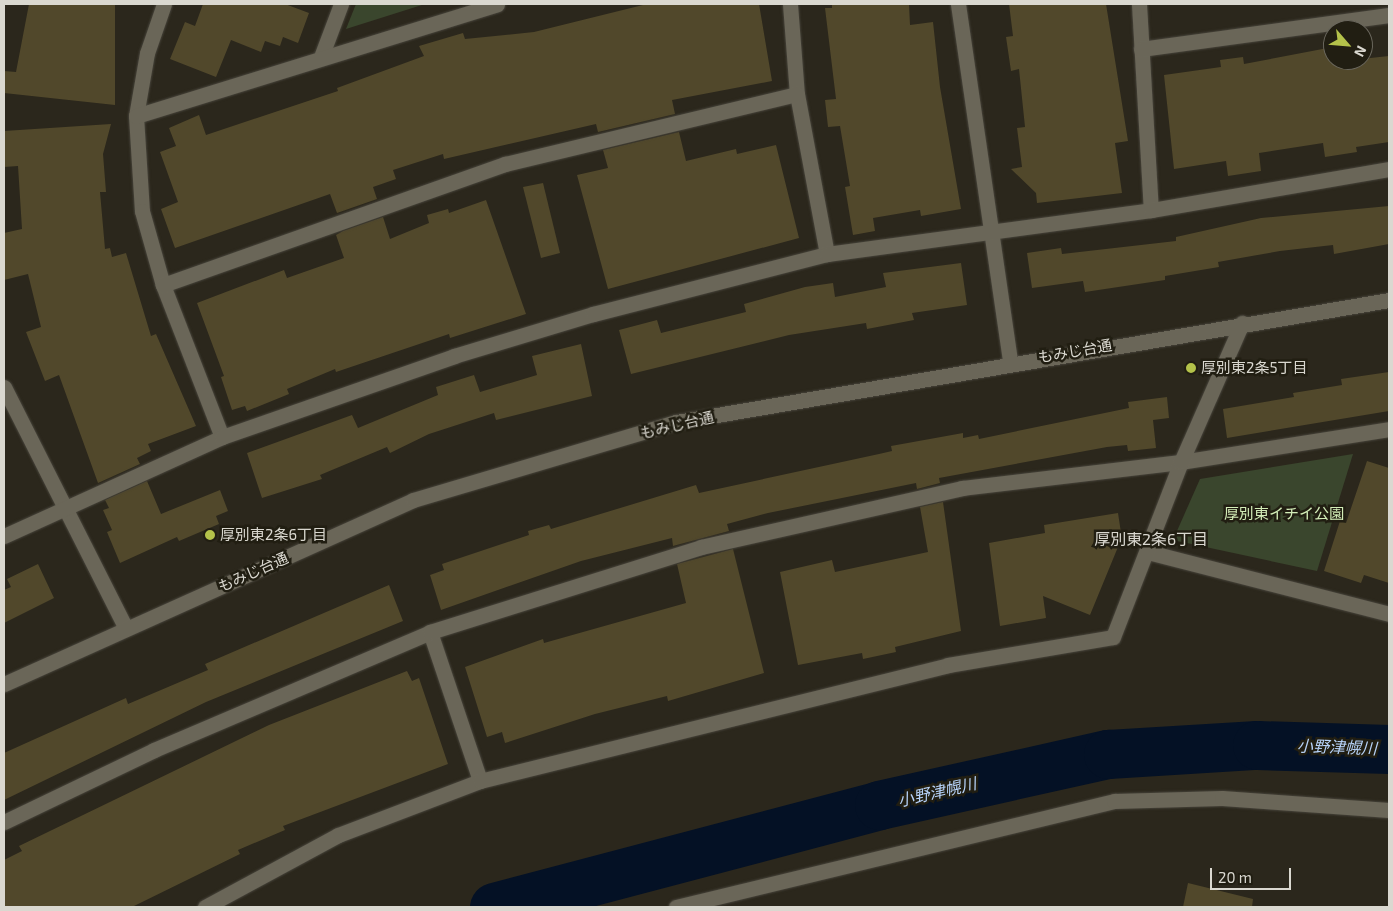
<!DOCTYPE html>
<html>
<head>
<meta charset="utf-8">
<style>
  body { margin:0 }
  #map { position:relative; width:1393px; height:911px; overflow:hidden; background:#2b271c; font-family:"Exo 2","Noto Sans JP",sans-serif }
  div>[style] { position:absolute }
  [style*='--x'] { left:calc(var(--x)*1px); top:calc(var(--y)*1px); width:calc(var(--w)*1px); rotate:calc(var(--a)*1deg) }
  .green>* { inset:0; background:#3a462d }
  .river>* { height:49px; margin:-24.5px; padding:0 24.5px; transform-origin:24.5px; border-radius:24.5px; background:#041125 }
  .building>* { inset:0; background:#51482b }
  .roads { filter:drop-shadow(0 0 1px #47443b) drop-shadow(0 0 1px #47443b) }
  .minor>* { height:15px; margin:-7.5px; padding:0 7.5px; transform-origin:7.5px; border-radius:7.5px; background:#6a6658 }
  .tertiary>* { height:15px; margin:-7.5px; padding:0 7.5px; transform-origin:7.5px; border-radius:7.5px; background:#6a6658 }
  .dots>* { width:14px; height:14px; translate:-50% -50%; box-sizing:border-box; border:2px solid #211e12; border-radius:50% }
  span { translate:-50% -50%; white-space:nowrap; text-align:center; line-height:1.15; -webkit-text-stroke:5px #211e12; paint-order:stroke }
  .street-label { font-size:15px; color:#dad8d0 }
  .poi-label { font-size:15px; color:#dad8d0 }
  .left { translate:0 -50%; text-align:left }
  .park-label { font-size:15px; color:#d3edb8 }
  .neighbourhood-label { font-size:16px; color:#dad8d0 }
  .water-label { font-size:16px; color:#b7d3f9; font-style:italic }
  .frame { position:absolute; inset:0; border:5px solid #dad8d0; pointer-events:none }
  .north { position:absolute; left:1323px; top:20px; width:50px; height:50px; box-sizing:border-box; background:#211e12; border:1px solid #6b685e; border-radius:50%; rotate:117deg; font-size:14px; font-weight:700; line-height:20px; text-align:center; color:#dad8d0 }
  .north::after { content:''; display:block; margin:auto; width:18px; height:22px; background:#b4c24a; clip-path:polygon(50% 0,100% 100%,50% 72%,0 100%) }
  .scale { position:absolute; left:1210px; top:868px; width:81px; height:22px; box-sizing:border-box; border:2px solid #dad8d0; border-top:0; padding-left:6px; font-size:15px; line-height:18px; white-space:nowrap; color:#dad8d0; -webkit-text-stroke:4px #211e12; paint-order:stroke }
</style>
</head>
<body>
<div id="map">
  <div class="green">
    <i style="clip-path:polygon(356px 4px,425px 4px,346px 29px)"></i>
    <i style="clip-path:polygon(1353px 454px,1317px 571px,1173px 540px,1200px 479px)"></i>
  </div>
  <div class="river">
    <i style="--x:494;--y:907;--w:398;--a:-14.8"></i>
    <i style="--x:879;--y:805;--w:235;--a:-12.6"></i>
    <i style="--x:1108;--y:754;--w:149;--a:-3.5"></i>
    <i style="--x:1257;--y:745;--w:132;--a:1.7"></i>
  </div>
  <div class="building">
    <i style="clip-path:polygon(29px 4px,115px 4px,115px 105px,4px 93px,4px 71px,16px 72px)"></i>
    <i style="clip-path:polygon(203px 4px,285px 4px,309px 13px,298px 43px,283px 37px,280px 46px,265px 41px,261px 52px,231px 40px,216px 77px,170px 59px,185px 22px,195px 26px)"></i>
    <i style="clip-path:polygon(647px 4px,759px 4px,772px 81px,672px 100px,675px 114px,598px 132px,596px 124px,444px 159px,443px 154px,393px 170px,396px 179px,373px 187px,377px 199px,337px 213px,330px 194px,175px 248px,161px 209px,178px 202px,160px 152px,176px 146px,169px 128px,199px 115px,206px 135px,338px 91px,337px 88px,424px 56px,419px 46px,463px 33px,465px 39px,534px 32px)"></i>
    <i style="clip-path:polygon(832px 4px,909px 4px,910px 25px,933px 22px,940px 87px,961px 209px,921px 216px,920px 210px,873px 218px,875px 231px,853px 235px,845px 187px,850px 186px,840px 126px,828px 127px,825px 100px,836px 99px,825px 8px,832px 8px)"></i>
    <i style="clip-path:polygon(1009px 4px,1106px 4px,1128px 141px,1115px 143px,1122px 193px,1037px 203px,1036px 193px,1011px 169px,1022px 167px,1017px 128px,1025px 127px,1019px 69px,1011px 71px,1006px 37px,1013px 36px)"></i>
    <i style="clip-path:polygon(1333px 47px,1333px 62px,1389px 56px,1389px 142px,1356px 147px,1357px 152px,1325px 157px,1323px 143px,1259px 153px,1261px 171px,1228px 176px,1226px 161px,1174px 169px,1164px 75px,1221px 67px,1220px 60px,1243px 57px,1244px 64px)"></i>
    <i style="clip-path:polygon(111px 124px,103px 154px,106px 192px,100px 192px,105px 249px,110px 248px,112px 257px,126px 253px,151px 336px,156px 334px,196px 426px,148px 444px,151px 451px,137px 458px,140px 464px,98px 483px,59px 375px,45px 381px,26px 332px,41px 327px,28px 274px,4px 280px,4px 233px,22px 229px,18px 166px,4px 167px,4px 131px)"></i>
    <i style="clip-path:polygon(679px 132px,686px 161px,736px 149px,737px 154px,776px 145px,799px 238px,608px 289px,577px 175px,608px 168px,603px 150px)"></i>
    <i style="clip-path:polygon(543px 183px,560px 253px,541px 258px,523px 187px)"></i>
    <i style="clip-path:polygon(486px 200px,526px 314px,450px 338px,449px 334px,336px 372px,335px 369px,287px 389px,289px 394px,247px 411px,245px 406px,232px 410px,221px 377px,224px 376px,197px 303px,284px 270px,287px 278px,344px 258px,336px 235px,343px 231px,383px 217px,390px 239px,429px 223px,427px 215px,448px 209px,449px 213px)"></i>
    <i style="clip-path:polygon(1389px 206px,1389px 244px,1334px 254px,1333px 245px,1280px 251px,1218px 262px,1219px 267px,1165px 276px,1165px 280px,1085px 292px,1083px 281px,1032px 288px,1027px 253px,1061px 248px,1062px 254px,1176px 241px,1176px 237px,1261px 218px)"></i>
    <i style="clip-path:polygon(961px 263px,967px 305px,912px 313px,914px 320px,867px 329px,866px 323px,789px 335px,631px 374px,619px 330px,657px 320px,661px 333px,746px 312px,744px 304px,805px 287px,833px 283px,835px 297px,886px 287px,883px 273px)"></i>
    <i style="clip-path:polygon(581px 344px,592px 396px,496px 420px,494px 413px,429px 434px,390px 453px,387px 447px,320px 475px,322px 479px,262px 498px,247px 453px,352px 415px,358px 428px,438px 395px,436px 387px,474px 375px,480px 392px,537px 375px,532px 356px)"></i>
    <i style="clip-path:polygon(1389px 372px,1389px 411px,1227px 438px,1223px 409px,1294px 397px,1293px 393px,1342px 385px,1341px 379px)"></i>
    <i style="clip-path:polygon(1167px 397px,1169px 418px,1153px 420px,1156px 448px,1128px 451px,1127px 445px,1107px 447px,939px 478px,940px 483px,917px 489px,916px 483px,768px 513px,727px 524px,729px 531px,673px 546px,672px 538px,581px 561px,441px 610px,430px 575px,444px 570px,442px 564px,529px 535px,528px 531px,549px 525px,551px 529px,696px 485px,699px 493px,879px 454px,892px 451px,891px 446px,963px 433px,963px 438px,978px 435px,979px 439px,1129px 408px,1128px 402px)"></i>
    <i style="clip-path:polygon(1367px 461px,1389px 468px,1389px 583px,1364px 575px,1361px 583px,1324px 571px,1340px 521px,1346px 523px)"></i>
    <i style="clip-path:polygon(147px 481px,161px 514px,220px 490px,228px 511px,216px 516px,219px 524px,179px 541px,177px 537px,120px 563px,107px 532px,112px 530px,103px 510px,109px 508px,105px 500px)"></i>
    <i style="clip-path:polygon(943px 502px,961px 631px,895px 647px,896px 652px,863px 659px,862px 653px,798px 665px,780px 572px,832px 560px,835px 572px,928px 552px,920px 507px)"></i>
    <i style="clip-path:polygon(1118px 513px,1123px 546px,1118px 547px,1090px 615px,1043px 596px,1046px 618px,1000px 626px,989px 543px,1045px 533px,1044px 525px)"></i>
    <i style="clip-path:polygon(733px 549px,764px 673px,668px 701px,667px 696px,595px 714px,505px 743px,502px 732px,487px 737px,465px 667px,543px 639px,544px 643px,686px 603px,677px 564px)"></i>
    <i style="clip-path:polygon(38px 564px,54px 598px,4px 623px,4px 590px,11px 587px,7px 579px)"></i>
    <i style="clip-path:polygon(389px 585px,403px 621px,206px 702px,4px 800px,4px 753px,126px 698px,128px 704px,208px 670px,205px 664px)"></i>
    <i style="clip-path:polygon(407px 671px,412px 681px,419px 678px,448px 764px,283px 826px,285px 830px,238px 850px,240px 854px,132px 907px,4px 907px,4px 860px,22px 851px,19px 846px,269px 725px)"></i>
    <i style="clip-path:polygon(1188px 883px,1253px 899px,1252px 907px,1183px 907px)"></i>
  </div>
  <div class="roads">
    <div class="minor">
      <i style="--x:164;--y:4;--w:52;--a:109.1"></i>
      <i style="--x:147;--y:53;--w:64;--a:99.9"></i>
      <i style="--x:136;--y:116;--w:95;--a:86.4"></i>
      <i style="--x:142;--y:211;--w:77;--a:74.2"></i>
      <i style="--x:163;--y:285;--w:163;--a:68.8"></i>
      <i style="--x:790;--y:4;--w:90;--a:85.6"></i>
      <i style="--x:797;--y:94;--w:163;--a:79.4"></i>
      <i style="--x:958;--y:4;--w:362;--a:81.7"></i>
      <i style="--x:1139;--y:4;--w:206;--a:86.7"></i>
      <i style="--x:1141;--y:49;--w:250;--a:-7.8"></i>
      <i style="--x:321;--y:57;--w:57;--a:-69.3"></i>
      <i style="--x:136;--y:116;--w:378;--a:-17.2"></i>
      <i style="--x:163;--y:285;--w:363;--a:-19.5"></i>
      <i style="--x:505;--y:164;--w:300;--a:-13.5"></i>
      <i style="--x:4;--y:387;--w:270;--a:63.2"></i>
      <i style="--x:4;--y:536;--w:239;--a:-24.4"></i>
      <i style="--x:222;--y:437;--w:246;--a:-19.2"></i>
      <i style="--x:454;--y:356;--w:145;--a:-16.8"></i>
      <i style="--x:593;--y:314;--w:242;--a:-14.4"></i>
      <i style="--x:827;--y:254;--w:327;--a:-7.7"></i>
      <i style="--x:1151;--y:210;--w:242;--a:-9.8"></i>
      <i style="--x:1148;--y:552;--w:249;--a:14.4"></i>
      <i style="--x:430;--y:632;--w:157;--a:71.4"></i>
      <i style="--x:4;--y:822;--w:166;--a:-25.6"></i>
      <i style="--x:154;--y:750;--w:300;--a:-23.1"></i>
      <i style="--x:430;--y:632;--w:284;--a:-17.4"></i>
      <i style="--x:701;--y:547;--w:268;--a:-12.7"></i>
      <i style="--x:962;--y:488;--w:221;--a:-6.8"></i>
      <i style="--x:1181;--y:462;--w:211;--a:-9"></i>
      <i style="--x:205;--y:907;--w:151;--a:-28.4"></i>
      <i style="--x:338;--y:835;--w:152;--a:-20.8"></i>
      <i style="--x:480;--y:781;--w:482;--a:-13.9"></i>
      <i style="--x:948;--y:665;--w:167;--a:-9.6"></i>
      <i style="--x:1113;--y:637;--w:188;--a:-68.8"></i>
      <i style="--x:1181;--y:462;--w:152;--a:-66.3"></i>
      <i style="--x:676;--y:907;--w:451;--a:-13.6"></i>
      <i style="--x:1114;--y:801;--w:108;--a:-1.6"></i>
      <i style="--x:1222;--y:798;--w:167;--a:4.1"></i>
    </div>
    <div class="tertiary">
      <i style="--x:4;--y:684;--w:448;--a:-24.2"></i>
      <i style="--x:413;--y:500;--w:274;--a:-16.5"></i>
      <i style="--x:676;--y:422;--w:723;--a:-9.71"></i>
    </div>
  </div>
  <div class="dots">
    <i style="left:1191px;top:368px;background:#b4c24a"></i>
    <i style="left:210px;top:535px;background:#b4c24a"></i>
  </div>
  <div class="street-label">
    <span style="left:1075px;top:351px;rotate:-10deg">もみじ台通</span>
    <span style="left:677px;top:425px;rotate:-13deg">もみじ台通</span>
    <span style="left:253px;top:572px;rotate:-24deg">もみじ台通</span>
  </div>
  <div class="poi-label">
    <span class="left" style="left:1201px;top:368px">厚別東2条5丁目</span>
    <span class="left" style="left:220px;top:535px">厚別東2条6丁目</span>
  </div>
  <div class="park-label">
    <span style="left:1284px;top:514px">厚別東イチイ公園</span>
  </div>
  <div class="neighbourhood-label">
    <span style="left:1151px;top:539px">厚別東2条6丁目</span>
  </div>
  <div class="water-label">
    <span style="left:1337px;top:747px;rotate:2deg">小野津幌川</span>
    <span style="left:937px;top:792px;rotate:-13deg">小野津幌川</span>
  </div>
  <div class="frame"></div>
  <div class="north">N</div>
  <div class="scale">20 m</div>
</div>
</body>
</html>
